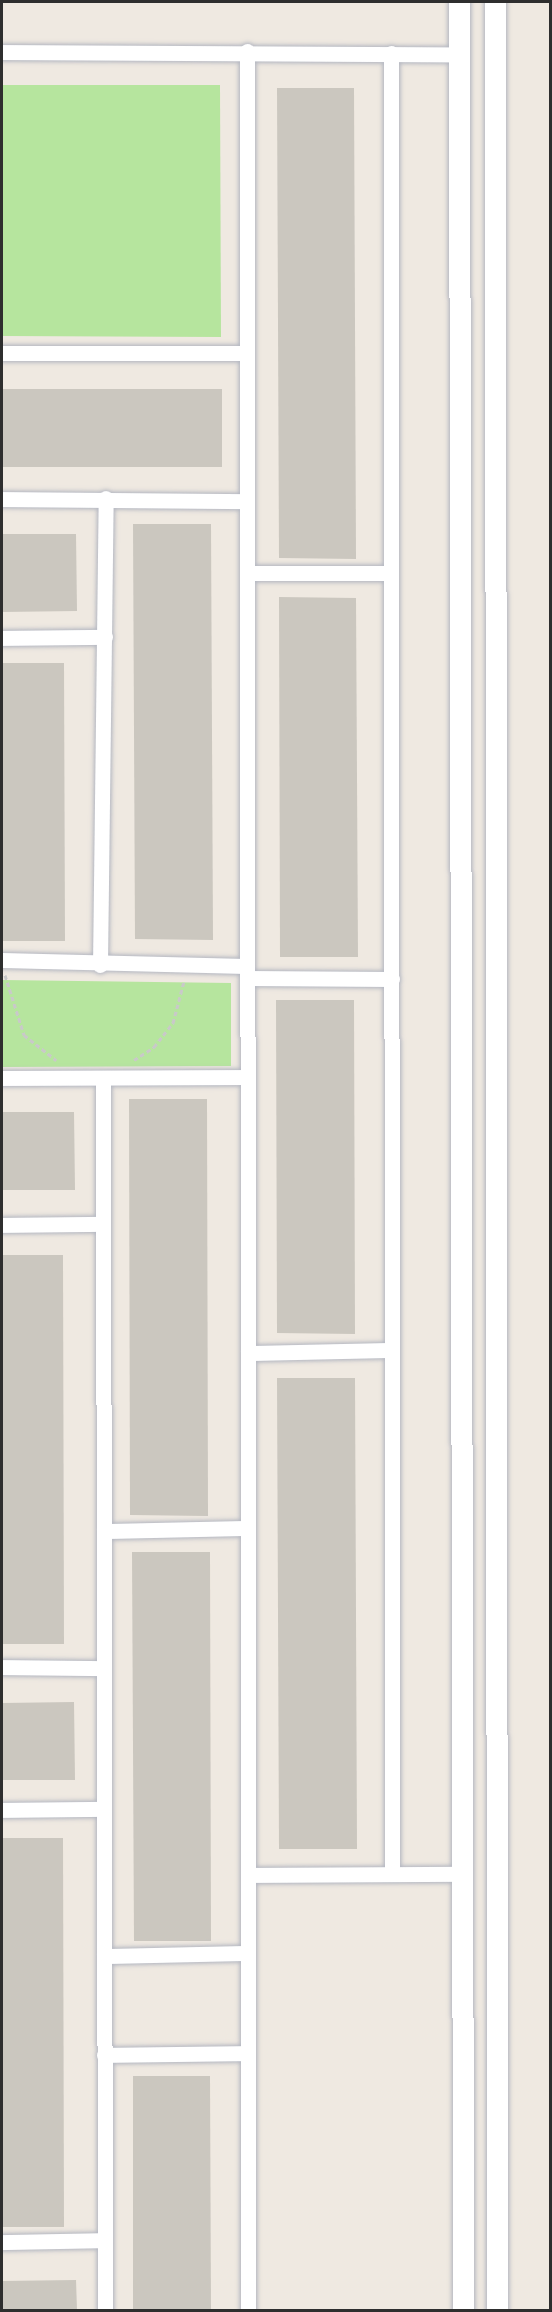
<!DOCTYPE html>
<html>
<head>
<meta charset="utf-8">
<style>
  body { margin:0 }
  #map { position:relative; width:552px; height:2312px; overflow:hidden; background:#efe9e1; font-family:Barlow,sans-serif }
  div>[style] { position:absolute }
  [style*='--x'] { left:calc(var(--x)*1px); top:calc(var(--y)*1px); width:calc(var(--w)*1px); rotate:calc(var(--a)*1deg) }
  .green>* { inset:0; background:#b6e59e }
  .building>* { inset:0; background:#cbc7bf }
  .path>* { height:3px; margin-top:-1.5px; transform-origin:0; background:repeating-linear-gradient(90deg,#c9c9c9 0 4.5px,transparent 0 7.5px) }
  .roads { filter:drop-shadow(0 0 2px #b4b7c1) drop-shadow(0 0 2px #b4b7c1) }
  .street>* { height:15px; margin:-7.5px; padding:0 7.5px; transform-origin:7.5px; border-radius:7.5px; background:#fff }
  .secondary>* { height:21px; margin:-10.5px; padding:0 10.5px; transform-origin:10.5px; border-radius:10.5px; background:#fff }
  span { translate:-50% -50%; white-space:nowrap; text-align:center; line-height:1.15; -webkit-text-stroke:4.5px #fff; paint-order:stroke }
  .frame { position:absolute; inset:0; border:3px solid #2e2e2e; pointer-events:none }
</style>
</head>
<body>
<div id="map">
  <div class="green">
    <i style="clip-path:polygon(2px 85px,220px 85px,221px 337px,2px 336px)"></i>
    <i style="clip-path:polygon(2px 980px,231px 983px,231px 1066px,2px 1067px)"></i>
  </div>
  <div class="building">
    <i style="clip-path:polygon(277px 88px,354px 88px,356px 559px,279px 558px)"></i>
    <i style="clip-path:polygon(2px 389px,222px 389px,222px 467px,2px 467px)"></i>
    <i style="clip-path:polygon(133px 524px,211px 524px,213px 940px,135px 939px)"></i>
    <i style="clip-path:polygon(2px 534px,76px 534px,77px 611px,2px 612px)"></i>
    <i style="clip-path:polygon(279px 597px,356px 598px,358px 957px,280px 957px)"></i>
    <i style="clip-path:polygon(2px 663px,64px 663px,65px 941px,2px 941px)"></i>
    <i style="clip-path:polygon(276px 1000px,354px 1000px,355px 1334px,277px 1333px)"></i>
    <i style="clip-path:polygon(129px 1099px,207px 1099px,208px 1516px,130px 1515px)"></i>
    <i style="clip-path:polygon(2px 1112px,74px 1112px,75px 1190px,2px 1190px)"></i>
    <i style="clip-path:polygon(2px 1255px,63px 1255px,64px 1644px,2px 1644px)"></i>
    <i style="clip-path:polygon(277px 1378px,355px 1378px,357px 1849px,279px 1849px)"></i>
    <i style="clip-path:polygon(132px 1552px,210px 1552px,211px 1941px,134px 1941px)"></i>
    <i style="clip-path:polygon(74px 1702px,75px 1780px,2px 1780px,2px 1703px)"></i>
    <i style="clip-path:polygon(2px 1838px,63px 1838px,64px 2227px,2px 2227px)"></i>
    <i style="clip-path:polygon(133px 2076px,210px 2076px,211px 2310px,133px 2310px)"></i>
    <i style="clip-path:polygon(76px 2280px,77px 2310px,2px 2310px,2px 2281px)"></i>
  </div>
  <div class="path">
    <i style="--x:5;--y:975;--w:63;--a:72.4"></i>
    <i style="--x:24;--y:1035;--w:41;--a:38"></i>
    <i style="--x:134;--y:1060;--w:24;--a:-33"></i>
    <i style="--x:154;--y:1047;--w:31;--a:-52"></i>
    <i style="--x:173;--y:1023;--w:43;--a:-75.3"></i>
  </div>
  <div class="roads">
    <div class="street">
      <i style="--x:247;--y:51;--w:2259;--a:89.97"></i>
      <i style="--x:2;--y:52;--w:458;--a:0.3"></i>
      <i style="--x:391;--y:53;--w:1821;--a:89.97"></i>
      <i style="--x:2;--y:353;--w:245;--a:0"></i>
      <i style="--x:2;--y:499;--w:245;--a:0.5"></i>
      <i style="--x:247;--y:573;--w:144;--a:0"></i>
      <i style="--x:2;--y:638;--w:103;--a:-0.6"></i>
      <i style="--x:2;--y:960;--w:244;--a:1.4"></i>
      <i style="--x:100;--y:965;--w:467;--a:-89.3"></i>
      <i style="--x:247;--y:978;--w:145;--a:0.4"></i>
      <i style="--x:2;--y:1078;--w:246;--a:-0.2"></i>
      <i style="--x:103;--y:1080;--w:1230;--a:89.91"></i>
      <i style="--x:2;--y:1225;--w:101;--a:-0.6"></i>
      <i style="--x:248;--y:1353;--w:144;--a:-1.2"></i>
      <i style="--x:104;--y:1531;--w:144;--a:-1.2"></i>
      <i style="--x:2;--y:1667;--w:102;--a:0.6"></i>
      <i style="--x:2;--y:1810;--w:102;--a:-0.6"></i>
      <i style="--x:248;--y:1875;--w:214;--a:-0.3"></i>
      <i style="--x:104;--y:1956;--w:144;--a:-1.2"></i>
      <i style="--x:104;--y:2055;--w:144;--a:-0.8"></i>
      <i style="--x:2;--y:2242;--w:102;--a:-1.1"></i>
    </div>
    <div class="secondary">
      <i style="--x:459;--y:2;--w:2308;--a:89.9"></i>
      <i style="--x:495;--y:2;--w:2308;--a:89.95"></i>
    </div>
  </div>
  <div class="frame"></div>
</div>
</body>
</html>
